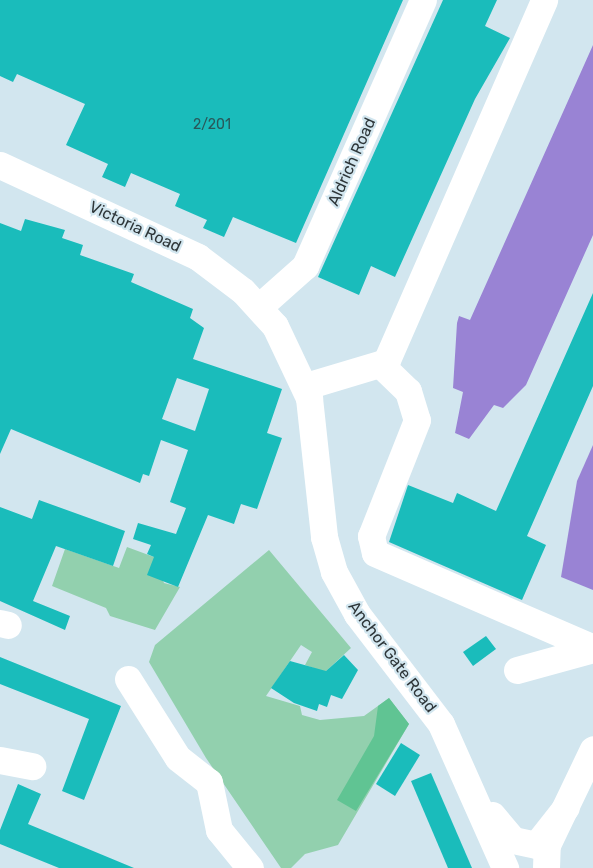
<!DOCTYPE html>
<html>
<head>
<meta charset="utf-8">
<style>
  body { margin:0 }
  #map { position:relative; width:593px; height:868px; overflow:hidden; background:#d2e6ef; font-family:Rubik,sans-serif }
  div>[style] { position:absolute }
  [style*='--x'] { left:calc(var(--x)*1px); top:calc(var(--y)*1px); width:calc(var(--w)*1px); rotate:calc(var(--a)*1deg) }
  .green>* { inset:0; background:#92d0ae }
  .forest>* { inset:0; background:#60c493 }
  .water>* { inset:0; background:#9983d4 }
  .building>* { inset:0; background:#1abcbb }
  .minor>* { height:27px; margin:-13.5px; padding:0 13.5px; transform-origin:13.5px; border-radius:13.5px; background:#fff }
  span { translate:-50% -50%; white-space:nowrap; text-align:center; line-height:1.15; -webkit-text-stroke:4.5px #d2e6ef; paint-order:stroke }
  .number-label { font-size:14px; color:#29585a }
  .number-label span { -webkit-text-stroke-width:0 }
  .street-label { font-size:16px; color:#2e3639 }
</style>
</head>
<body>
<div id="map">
  <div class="green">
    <i style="clip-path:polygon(127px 547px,154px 557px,164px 583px,180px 587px,155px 630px,110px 616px,106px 608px,52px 586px,65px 549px,119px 568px)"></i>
    <i style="clip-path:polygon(269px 550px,351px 648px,325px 672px,305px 665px,312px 652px,301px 645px,266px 696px,300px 706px,302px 715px,320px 720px,364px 716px,389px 698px,409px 724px,338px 845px,305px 854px,291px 868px,281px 868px,206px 758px,149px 662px,155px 645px)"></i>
  </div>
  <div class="forest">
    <i style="clip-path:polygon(389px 698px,409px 724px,356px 811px,337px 800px,374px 736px,378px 706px)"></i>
  </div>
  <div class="water">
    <i style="clip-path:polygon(593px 45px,593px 235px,526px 385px,503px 408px,494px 405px,469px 439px,455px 433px,463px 392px,453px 388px,457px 323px,459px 316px,470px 320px)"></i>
    <i style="clip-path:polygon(593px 445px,593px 590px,561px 577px,577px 481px)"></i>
  </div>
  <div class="building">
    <i style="clip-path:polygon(0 0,403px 0,296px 243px,233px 217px,224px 237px,203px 228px,207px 220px,175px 206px,180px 194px,131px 173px,125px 187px,102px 177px,108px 164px,66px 145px,85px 104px,17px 74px,13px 82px,0 76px)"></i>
    <i style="clip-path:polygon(443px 0,497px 0,485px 26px,510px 38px,475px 99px,395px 277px,371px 266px,359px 295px,318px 277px)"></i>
    <i style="clip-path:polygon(evenodd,25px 219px,65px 230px,62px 238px,83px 245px,80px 255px,134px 274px,131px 282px,193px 309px,190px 318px,204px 328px,193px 359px,282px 389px,267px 433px,282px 438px,257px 509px,241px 504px,234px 524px,208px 515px,178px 587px,147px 575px,154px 557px,147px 554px,151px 545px,133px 539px,138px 523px,176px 534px,186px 508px,170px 502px,188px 450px,161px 440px,149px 476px,143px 474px,140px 483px,11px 429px,0 454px,0 223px,21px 231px,25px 219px,177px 378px,209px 389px,195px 431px,162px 419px,177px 378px)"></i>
    <i style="clip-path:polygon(593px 293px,593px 386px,527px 536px,546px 545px,522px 600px,389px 542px,408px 485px,453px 503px,457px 493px,496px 511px)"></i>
    <i style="clip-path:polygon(39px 500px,125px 531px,113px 566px,56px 546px,33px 601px,70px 616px,65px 630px,0 601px,0 507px,32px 519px)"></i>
    <i style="clip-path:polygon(486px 636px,496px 649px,473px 666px,463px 652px)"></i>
    <i style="clip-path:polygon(344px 655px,358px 670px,342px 699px,331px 695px,327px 707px,319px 704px,317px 711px,294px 703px,271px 688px,290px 661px,326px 671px)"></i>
    <i style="clip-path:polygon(0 657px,121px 706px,84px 800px,62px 791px,89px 719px,0 684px)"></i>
    <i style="clip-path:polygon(401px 743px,420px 755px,395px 796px,376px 784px)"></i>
    <i style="clip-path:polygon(431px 773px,472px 868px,448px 868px,411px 781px)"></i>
    <i style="clip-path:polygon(18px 784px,41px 794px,28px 824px,134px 868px,59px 868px,0 844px,0 830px)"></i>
  </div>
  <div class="minor">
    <i style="--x:0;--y:165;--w:218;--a:24.9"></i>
    <i style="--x:198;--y:257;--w:56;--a:37.1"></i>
    <i style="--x:243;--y:291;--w:47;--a:47.6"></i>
    <i style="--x:275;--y:326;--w:80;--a:64.7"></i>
    <i style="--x:309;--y:398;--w:140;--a:83.8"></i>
    <i style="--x:324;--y:537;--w:36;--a:74"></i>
    <i style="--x:334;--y:572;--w:48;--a:61.3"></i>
    <i style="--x:357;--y:614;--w:138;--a:52.6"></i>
    <i style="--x:441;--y:724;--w:158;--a:66"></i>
    <i style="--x:259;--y:307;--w:62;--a:-41.7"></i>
    <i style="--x:305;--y:266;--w:291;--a:-66.1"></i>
    <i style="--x:382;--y:366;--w:36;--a:44"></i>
    <i style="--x:408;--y:391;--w:30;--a:73"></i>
    <i style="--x:417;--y:420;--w:125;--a:111.6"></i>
    <i style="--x:371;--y:536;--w:17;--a:77"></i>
    <i style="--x:375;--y:553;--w:238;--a:23.5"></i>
    <i style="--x:306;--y:386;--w:84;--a:-16.7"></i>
    <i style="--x:386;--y:362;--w:395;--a:-66.4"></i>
    <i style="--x:0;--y:623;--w:8;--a:14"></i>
    <i style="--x:517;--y:670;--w:79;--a:-15.4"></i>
    <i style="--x:128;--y:679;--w:93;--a:57.7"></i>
    <i style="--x:178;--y:758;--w:39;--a:38"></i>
    <i style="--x:209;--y:782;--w:49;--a:78.2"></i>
    <i style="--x:219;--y:830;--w:49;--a:50.8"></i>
    <i style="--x:0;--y:760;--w:33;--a:11"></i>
    <i style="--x:492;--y:815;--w:33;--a:50"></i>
    <i style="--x:513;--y:840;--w:24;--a:12"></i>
    <i style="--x:536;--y:845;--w:48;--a:-51.7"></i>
    <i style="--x:546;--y:868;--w:23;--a:-88"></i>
    <i style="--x:547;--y:845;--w:106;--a:-64.4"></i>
  </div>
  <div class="number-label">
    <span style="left:212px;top:125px">2/201</span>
  </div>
  <div class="street-label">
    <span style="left:352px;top:162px;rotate:-66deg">Aldrich Road</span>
    <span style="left:135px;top:227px;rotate:25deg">Victoria Road</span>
    <span style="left:392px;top:657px;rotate:53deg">Anchor Gate Road</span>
  </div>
</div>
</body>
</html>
